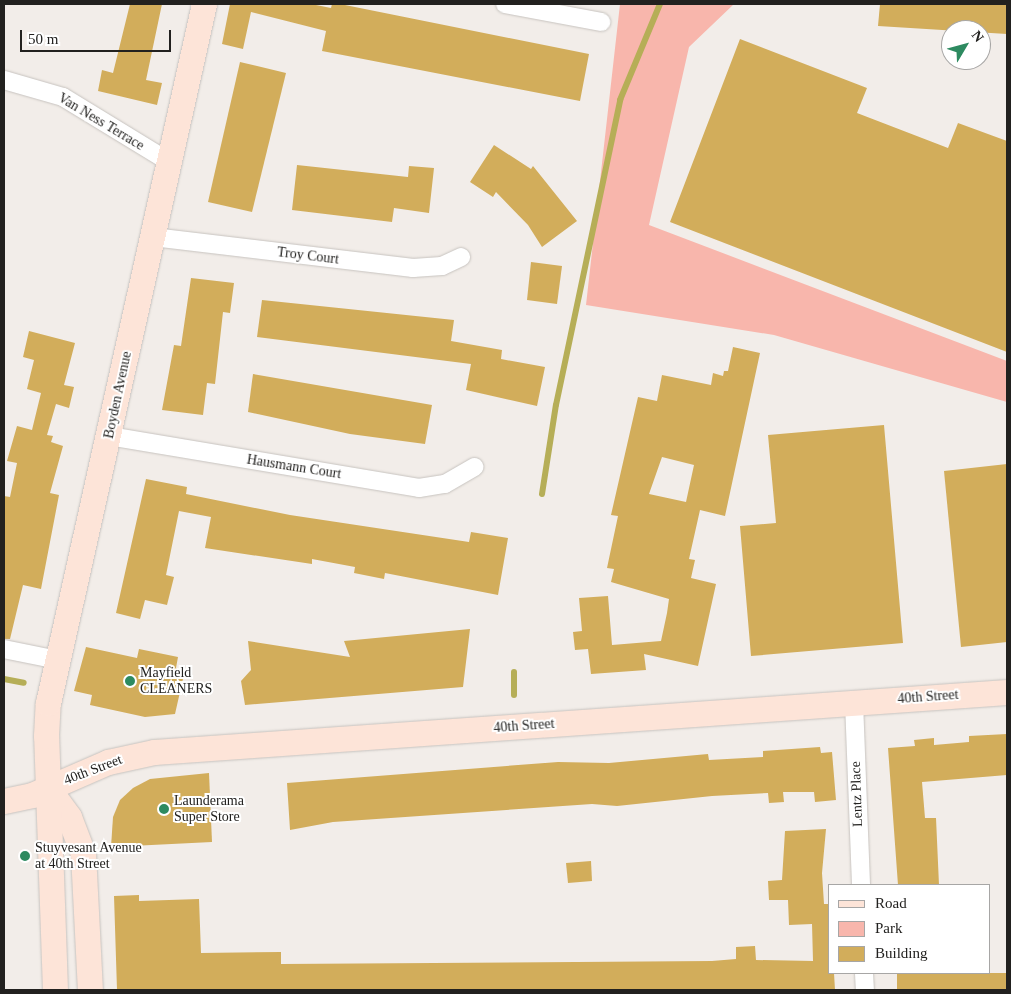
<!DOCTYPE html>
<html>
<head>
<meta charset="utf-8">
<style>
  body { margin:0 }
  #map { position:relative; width:1011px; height:994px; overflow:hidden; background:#f2ede9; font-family:"Times New Roman",serif }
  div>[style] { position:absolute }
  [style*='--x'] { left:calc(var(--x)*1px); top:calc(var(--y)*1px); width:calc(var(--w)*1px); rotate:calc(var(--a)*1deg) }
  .green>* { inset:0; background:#f8b6ac }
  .stream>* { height:6px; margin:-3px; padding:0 3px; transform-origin:3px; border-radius:3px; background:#b6ae57 }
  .building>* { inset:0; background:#d2ad5b }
  .roads { filter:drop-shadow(0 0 1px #c7c3bf) drop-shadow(0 0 1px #c7c3bf) }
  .street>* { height:18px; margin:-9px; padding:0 9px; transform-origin:9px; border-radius:9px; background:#fff }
  .secondary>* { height:25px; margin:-12.5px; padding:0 12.5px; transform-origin:12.5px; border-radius:12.5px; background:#fde4d8 }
  .dots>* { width:14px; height:14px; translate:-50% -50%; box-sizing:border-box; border:2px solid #fff; border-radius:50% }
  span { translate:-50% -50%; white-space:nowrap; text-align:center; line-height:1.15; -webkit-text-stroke:4px #fff; paint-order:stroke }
  .street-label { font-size:14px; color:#22211f }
  .poi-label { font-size:14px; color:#22211f }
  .left { translate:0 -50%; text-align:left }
  .frame { position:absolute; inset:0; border:5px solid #22211f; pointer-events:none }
  .legend { position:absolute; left:828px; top:884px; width:162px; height:90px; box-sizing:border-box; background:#fff; border:1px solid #a7a6a5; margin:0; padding:6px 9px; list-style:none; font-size:15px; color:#22211f }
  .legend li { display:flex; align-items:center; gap:10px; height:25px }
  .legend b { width:25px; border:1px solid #a7a6a5 }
  .north { position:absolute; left:941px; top:20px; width:50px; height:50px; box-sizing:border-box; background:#fff; border:1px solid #a7a6a5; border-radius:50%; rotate:53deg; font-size:14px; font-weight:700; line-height:20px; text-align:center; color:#22211f }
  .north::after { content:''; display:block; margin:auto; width:18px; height:22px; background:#2d8a60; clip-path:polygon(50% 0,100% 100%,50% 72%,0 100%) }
  .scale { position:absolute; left:20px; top:30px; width:151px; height:22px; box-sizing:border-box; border:2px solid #22211f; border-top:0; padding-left:6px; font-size:15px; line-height:18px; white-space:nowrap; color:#22211f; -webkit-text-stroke:4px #fff; paint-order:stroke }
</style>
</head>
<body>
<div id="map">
  <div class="green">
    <i style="clip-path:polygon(620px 4px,734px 4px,689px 47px,649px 225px,1007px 361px,1007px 402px,774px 335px,586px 305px)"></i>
  </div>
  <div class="stream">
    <i style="--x:542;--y:494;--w:90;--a:-81.1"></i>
    <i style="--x:556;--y:405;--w:312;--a:-78.1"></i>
    <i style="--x:620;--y:100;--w:104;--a:-67.4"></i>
    <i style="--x:4;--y:679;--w:20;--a:11"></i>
    <i style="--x:514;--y:695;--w:23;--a:-90"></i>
  </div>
  <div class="building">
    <i style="clip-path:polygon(130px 4px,162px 4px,146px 80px,162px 83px,157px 105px,98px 91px,102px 70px,113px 73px)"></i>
    <i style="clip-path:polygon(230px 4px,311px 4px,331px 8px,332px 4px,340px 4px,589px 54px,580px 101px,322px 51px,326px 31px,251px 12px,243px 49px,222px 44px)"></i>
    <i style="clip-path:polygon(880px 4px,1007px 4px,1007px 34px,878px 26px)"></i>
    <i style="clip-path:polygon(740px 39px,867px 88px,857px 113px,948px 148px,958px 123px,1007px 141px,1007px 352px,670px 222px)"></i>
    <i style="clip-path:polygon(240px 62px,286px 73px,252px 212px,208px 202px)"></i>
    <i style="clip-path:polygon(494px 145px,531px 169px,533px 166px,577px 221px,542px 247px,528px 225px,496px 192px,493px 197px,470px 182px)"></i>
    <i style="clip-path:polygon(297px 165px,408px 177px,409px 166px,434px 168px,429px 213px,394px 208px,392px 222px,292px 210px)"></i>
    <i style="clip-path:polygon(531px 262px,562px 266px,557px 304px,527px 300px)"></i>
    <i style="clip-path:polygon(191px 278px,234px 283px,230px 313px,223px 312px,215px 384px,207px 383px,203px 415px,162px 410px,174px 345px,181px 346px)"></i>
    <i style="clip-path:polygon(262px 300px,454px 320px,451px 341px,502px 350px,501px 359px,545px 367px,537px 406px,466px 390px,471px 364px,257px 337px)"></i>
    <i style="clip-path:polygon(29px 331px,75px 343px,64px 385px,74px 387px,69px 408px,56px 404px,47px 435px,53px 436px,51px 442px,63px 446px,50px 493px,59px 495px,41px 589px,23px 585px,10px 639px,4px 639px,4px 496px,10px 497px,17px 463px,7px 461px,17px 426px,32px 430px,41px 393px,27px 389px,34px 360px,23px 357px)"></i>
    <i style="clip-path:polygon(evenodd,733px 347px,760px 353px,725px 516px,700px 510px,689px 559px,695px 560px,691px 578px,716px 584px,698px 666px,644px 654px,646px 670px,591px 674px,588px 649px,575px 650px,573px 632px,582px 631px,579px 598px,608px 596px,612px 645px,661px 641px,667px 613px,669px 599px,611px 582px,614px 569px,607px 568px,618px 516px,611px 515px,638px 397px,657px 401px,662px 375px,711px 385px,713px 373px,723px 376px,724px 371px,728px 371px,733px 347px,662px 457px,694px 465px,686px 502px,649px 494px,662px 457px)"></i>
    <i style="clip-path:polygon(253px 374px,432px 405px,425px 444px,350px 434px,248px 412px)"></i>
    <i style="clip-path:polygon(884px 425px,903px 643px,751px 656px,740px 526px,776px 523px,768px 435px)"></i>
    <i style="clip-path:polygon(1007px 464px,1007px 642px,961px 647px,944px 471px)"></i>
    <i style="clip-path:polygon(146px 479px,187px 487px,186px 494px,290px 515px,469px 542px,471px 532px,508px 538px,498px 595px,385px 573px,384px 579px,354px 573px,355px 567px,312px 559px,312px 564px,205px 548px,211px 517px,179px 511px,166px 575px,174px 577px,167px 605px,145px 600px,140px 619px,116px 613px)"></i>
    <i style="clip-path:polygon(470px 629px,463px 687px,245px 705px,241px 681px,251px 670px,248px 641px,350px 657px,344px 641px)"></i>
    <i style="clip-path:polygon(86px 647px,137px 658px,139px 649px,178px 657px,176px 668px,185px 670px,175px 714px,145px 717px,90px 705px,92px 695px,74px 691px)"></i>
    <i style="clip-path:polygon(1007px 734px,1007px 775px,922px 782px,925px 818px,936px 818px,939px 885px,898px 885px,888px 748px,915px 746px,914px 740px,934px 738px,934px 745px,969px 742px,969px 736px)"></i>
    <i style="clip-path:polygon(820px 747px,821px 753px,832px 752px,836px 800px,815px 802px,814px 792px,783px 792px,784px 802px,769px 803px,768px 793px,712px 796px,617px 806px,592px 804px,333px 822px,290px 830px,287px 783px,558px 762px,609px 763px,708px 754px,709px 760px,763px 757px,763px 751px)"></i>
    <i style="clip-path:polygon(209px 773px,212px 842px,111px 847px,113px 817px,120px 800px,133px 788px,150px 779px)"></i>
    <i style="clip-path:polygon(826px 829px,822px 873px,824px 904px,830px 904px,830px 973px,834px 973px,835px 990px,117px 990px,114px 896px,139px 895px,139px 901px,199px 899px,201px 953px,281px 952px,281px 964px,712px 961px,736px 959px,736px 947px,755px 946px,756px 960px,813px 961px,812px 924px,789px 925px,788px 900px,769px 900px,768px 881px,782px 880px,785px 831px)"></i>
    <i style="clip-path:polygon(591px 861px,592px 881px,568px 883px,566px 863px)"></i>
    <i style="clip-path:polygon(897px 973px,1007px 973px,1007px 990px,897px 990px)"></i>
  </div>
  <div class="roads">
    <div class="street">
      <i style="--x:505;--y:4;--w:98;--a:10.6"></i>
      <i style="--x:4;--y:80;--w:61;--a:16.1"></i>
      <i style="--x:63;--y:97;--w:123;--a:31.4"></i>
      <i style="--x:153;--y:237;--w:262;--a:6.8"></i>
      <i style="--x:413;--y:268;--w:29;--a:-4"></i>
      <i style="--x:442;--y:266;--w:21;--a:-25"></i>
      <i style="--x:109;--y:436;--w:314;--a:9.5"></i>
      <i style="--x:419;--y:488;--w:26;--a:-9"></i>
      <i style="--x:445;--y:484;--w:34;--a:-30"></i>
      <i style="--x:4;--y:649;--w:55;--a:11.5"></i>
      <i style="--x:854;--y:702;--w:183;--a:87.8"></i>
      <i style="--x:864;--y:973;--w:17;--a:87"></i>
    </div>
    <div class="secondary">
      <i style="--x:48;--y:788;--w:36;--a:54"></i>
      <i style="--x:69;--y:817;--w:39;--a:69"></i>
      <i style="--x:83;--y:853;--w:137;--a:87.1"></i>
      <i style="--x:4;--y:801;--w:29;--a:-12"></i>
      <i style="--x:32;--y:795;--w:83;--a:-23.5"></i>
      <i style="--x:108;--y:762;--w:47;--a:-12.3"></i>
      <i style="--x:154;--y:752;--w:855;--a:-4.02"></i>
      <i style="--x:55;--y:990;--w:254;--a:-92"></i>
      <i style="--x:46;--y:736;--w:33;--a:-87"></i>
      <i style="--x:48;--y:703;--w:716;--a:-77.42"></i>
    </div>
  </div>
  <div class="dots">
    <i style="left:130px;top:681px;background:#2d8a60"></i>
    <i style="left:164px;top:809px;background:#2d8a60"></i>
    <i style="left:25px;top:856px;background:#2d8a60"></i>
  </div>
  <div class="street-label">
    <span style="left:101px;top:122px;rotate:31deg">Van Ness Terrace</span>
    <span style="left:308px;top:256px;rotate:7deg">Troy Court</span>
    <span style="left:118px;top:395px;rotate:-78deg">Boyden Avenue</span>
    <span style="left:294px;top:467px;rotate:9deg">Hausmann Court</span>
    <span style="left:928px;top:697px;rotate:-4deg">40th Street</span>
    <span style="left:524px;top:726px;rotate:-4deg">40th Street</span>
    <span style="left:93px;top:770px;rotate:-21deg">40th Street</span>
    <span style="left:857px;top:794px;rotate:-92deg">Lentz Place</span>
  </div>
  <div class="poi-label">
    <span class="left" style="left:140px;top:681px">Mayfield<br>CLEANERS</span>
    <span class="left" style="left:174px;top:809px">Launderama<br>Super Store</span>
    <span class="left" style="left:35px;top:856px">Stuyvesant Avenue<br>at 40th Street</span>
  </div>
  <div class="frame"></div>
  <ul class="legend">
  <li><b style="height:6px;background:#fde4d8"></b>Road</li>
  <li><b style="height:14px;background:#f8b6ac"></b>Park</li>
  <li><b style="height:14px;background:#d2ad5b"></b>Building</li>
  </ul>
  <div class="north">N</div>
  <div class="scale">50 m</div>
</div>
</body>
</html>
